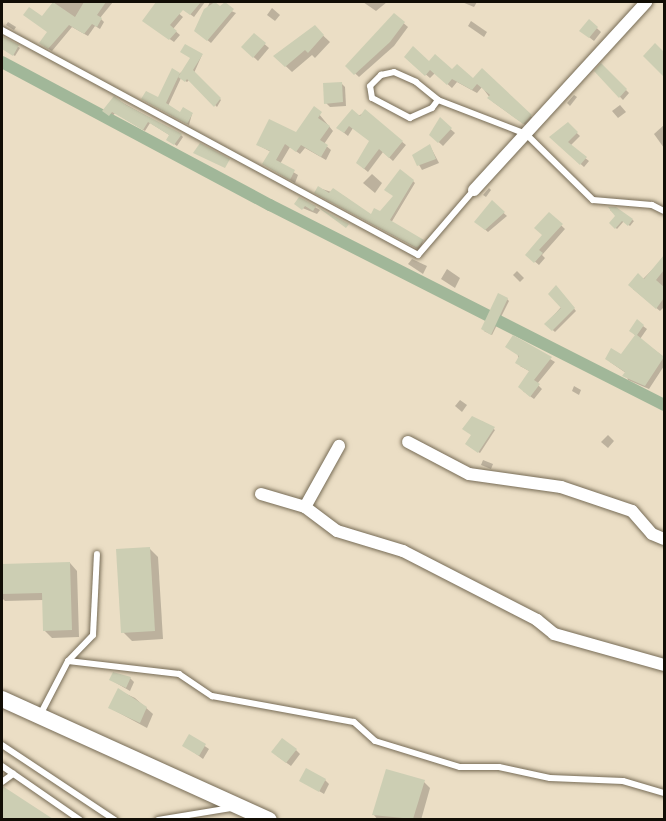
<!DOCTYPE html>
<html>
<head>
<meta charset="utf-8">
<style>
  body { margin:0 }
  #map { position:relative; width:666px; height:821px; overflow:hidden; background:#ebdec5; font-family:Figtree,sans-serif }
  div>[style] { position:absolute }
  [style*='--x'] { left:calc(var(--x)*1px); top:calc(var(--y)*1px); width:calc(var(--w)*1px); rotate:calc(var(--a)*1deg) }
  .shadow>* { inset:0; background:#0003 }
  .canal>* { height:12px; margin:-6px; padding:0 6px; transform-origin:6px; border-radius:6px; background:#a1b799 }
  .building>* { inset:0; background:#ccceb3 }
  .roads { filter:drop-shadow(0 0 2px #766b55) drop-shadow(0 0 2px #766b55) }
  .lane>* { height:6px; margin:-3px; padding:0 3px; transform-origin:3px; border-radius:3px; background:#fff }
  .street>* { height:12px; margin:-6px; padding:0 6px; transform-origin:6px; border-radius:6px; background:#fff }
  .secondary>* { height:16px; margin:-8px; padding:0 8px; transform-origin:8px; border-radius:8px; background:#fff }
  span { translate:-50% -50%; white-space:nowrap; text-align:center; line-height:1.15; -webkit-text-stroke:5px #fff; paint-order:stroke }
  .frame { position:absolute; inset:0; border:3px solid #110d05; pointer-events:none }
</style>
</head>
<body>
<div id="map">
  <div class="shadow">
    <i style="clip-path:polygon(56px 2px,113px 2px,100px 18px,104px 22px,100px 29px,95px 26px,88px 36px,72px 27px,52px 51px,44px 46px,48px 32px,42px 18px)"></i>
    <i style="clip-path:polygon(154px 2px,165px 2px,183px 17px,173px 29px,180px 35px,174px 42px,144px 21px,156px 4px)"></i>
    <i style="clip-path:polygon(182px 2px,205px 2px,194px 17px,179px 6px)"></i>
    <i style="clip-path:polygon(210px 2px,236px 13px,211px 43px,196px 31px)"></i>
    <i style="clip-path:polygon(363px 2px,387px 2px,376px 11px)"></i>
    <i style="clip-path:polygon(462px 2px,477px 2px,474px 7px)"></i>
    <i style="clip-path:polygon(272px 8px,280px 15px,275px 21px,267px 15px)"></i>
    <i style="clip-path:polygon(394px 15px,408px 27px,394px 46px,359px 77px,347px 66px)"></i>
    <i style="clip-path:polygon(471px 21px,487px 32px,484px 37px,468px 26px)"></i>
    <i style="clip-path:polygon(589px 21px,601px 32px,594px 41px,585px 34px)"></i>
    <i style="clip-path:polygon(8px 22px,16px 27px,14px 30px,6px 25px)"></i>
    <i style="clip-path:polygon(315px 28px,330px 42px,315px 58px,312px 55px,292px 72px,275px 56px)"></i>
    <i style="clip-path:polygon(254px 35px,269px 48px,258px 61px,243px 47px)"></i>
    <i style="clip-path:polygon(2px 37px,20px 48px,15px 56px,2px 48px)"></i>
    <i style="clip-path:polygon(202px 55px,194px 73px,221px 100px,217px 107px,190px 79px,187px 82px,181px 78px,168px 106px,181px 114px,192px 114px,189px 125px,145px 101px,159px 99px,179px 74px)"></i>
    <i style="clip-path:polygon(410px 61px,430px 63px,473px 80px,482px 71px,535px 120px,528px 127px,493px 102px,482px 87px,477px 93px,457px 82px,452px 88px,435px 73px,430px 78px)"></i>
    <i style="clip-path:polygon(601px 65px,629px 93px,623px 100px,596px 71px)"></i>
    <i style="clip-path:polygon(341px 83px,345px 87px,346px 106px,330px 107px,326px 103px)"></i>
    <i style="clip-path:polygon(574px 95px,577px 97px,570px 106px,567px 103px)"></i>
    <i style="clip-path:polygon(114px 98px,181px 135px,183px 137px,177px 146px,170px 141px,171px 136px,150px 123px,145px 131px,115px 113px,112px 117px,104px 111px)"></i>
    <i style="clip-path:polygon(620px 105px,626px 112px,618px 118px,612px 111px)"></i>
    <i style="clip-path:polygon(314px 108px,333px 131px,324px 144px,331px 150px,326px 160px,305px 148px,300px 154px,290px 147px,280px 164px,298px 175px,295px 183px,263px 164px,271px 152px,258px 145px,297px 134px)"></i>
    <i style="clip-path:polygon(365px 112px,406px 145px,393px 161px,383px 152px,368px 172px,362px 167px,370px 141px,353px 128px,348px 136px,338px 128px)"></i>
    <i style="clip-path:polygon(440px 120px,455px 133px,443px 146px,431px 135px)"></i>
    <i style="clip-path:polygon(568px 125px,580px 136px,570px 146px,589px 161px,584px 167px,551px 137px)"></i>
    <i style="clip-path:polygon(664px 125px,664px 148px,654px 134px)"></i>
    <i style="clip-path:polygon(430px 146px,439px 163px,422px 170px,414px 156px)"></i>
    <i style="clip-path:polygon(372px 174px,382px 183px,375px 193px,363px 183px)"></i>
    <i style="clip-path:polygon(413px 181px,415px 183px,391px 223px,423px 241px,420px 250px,318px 195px,319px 188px,344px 196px,371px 216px,380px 213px)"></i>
    <i style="clip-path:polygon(489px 188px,491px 190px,486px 197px,483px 195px)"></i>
    <i style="clip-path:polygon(300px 199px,320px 210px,317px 214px,300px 207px)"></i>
    <i style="clip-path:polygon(492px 203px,507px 216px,488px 232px,476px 222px)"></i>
    <i style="clip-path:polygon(615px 209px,634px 221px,630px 226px,624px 221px,617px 229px,611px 223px,617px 216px,610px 210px)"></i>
    <i style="clip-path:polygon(549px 214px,565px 229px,542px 255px,545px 258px,539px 265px,527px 255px,544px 235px)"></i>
    <i style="clip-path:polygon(412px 259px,427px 266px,423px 274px,408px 264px)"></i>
    <i style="clip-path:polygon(660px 262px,664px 266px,664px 307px,660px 311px,633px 289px)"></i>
    <i style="clip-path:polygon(447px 269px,460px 278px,455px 288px,441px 279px)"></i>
    <i style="clip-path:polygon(517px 271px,524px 278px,520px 282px,513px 275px)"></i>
    <i style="clip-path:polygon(556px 287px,576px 311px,555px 332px,546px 324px,562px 306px)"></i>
    <i style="clip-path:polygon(507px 299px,509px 301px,492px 335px,484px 331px)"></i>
    <i style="clip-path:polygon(643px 326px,647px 329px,640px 339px,664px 357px,664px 366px,649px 389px,628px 380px,626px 373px,610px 362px,621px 356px,636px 336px,631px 331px)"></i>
    <i style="clip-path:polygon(514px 337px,555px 362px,537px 384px,542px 389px,534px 399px,523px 391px,531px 372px,520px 366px)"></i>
    <i style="clip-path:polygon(574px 386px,581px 390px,579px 395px,572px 391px)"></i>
    <i style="clip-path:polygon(460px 400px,467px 405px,462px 412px,455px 406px)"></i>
    <i style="clip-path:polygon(482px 421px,495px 430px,480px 453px,469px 446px)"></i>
    <i style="clip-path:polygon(608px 435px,614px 441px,608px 448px,601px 442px)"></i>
    <i style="clip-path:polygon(483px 460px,493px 464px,491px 469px,481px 465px)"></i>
    <i style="clip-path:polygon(149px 548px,158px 557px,163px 639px,132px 641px,123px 632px)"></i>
    <i style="clip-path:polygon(70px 563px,77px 571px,79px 637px,52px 638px,44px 630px,43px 600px,5px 601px,2px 598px,2px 565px)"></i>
    <i style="clip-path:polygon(130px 678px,134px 682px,130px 691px,111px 680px)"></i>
    <i style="clip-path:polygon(118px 690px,135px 698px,153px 714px,147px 728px,110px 708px)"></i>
    <i style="clip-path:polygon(190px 736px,209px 749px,203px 759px,184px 745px)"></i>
    <i style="clip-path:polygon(296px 750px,300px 754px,291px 766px,277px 756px)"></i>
    <i style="clip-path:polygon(301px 780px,325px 780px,329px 784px,324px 794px)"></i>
    <i style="clip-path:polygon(424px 782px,430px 788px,421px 820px,378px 820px,374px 815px)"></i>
    <i style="clip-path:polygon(5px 789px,51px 820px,2px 820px)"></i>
  </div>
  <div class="canal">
    <i style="--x:2;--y:62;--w:304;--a:28.1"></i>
    <i style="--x:270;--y:205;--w:442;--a:26.9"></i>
  </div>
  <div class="building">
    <i style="clip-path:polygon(53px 2px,75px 17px,84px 2px,106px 2px,97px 15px,102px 18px,97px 27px,92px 24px,84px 34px,69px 25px,48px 49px,39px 43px,47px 32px,23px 15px,29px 7px,42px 16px)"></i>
    <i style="clip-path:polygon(156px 2px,201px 2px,190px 15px,183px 10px,170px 25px,177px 31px,169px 40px,142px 21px)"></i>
    <i style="clip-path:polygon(215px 2px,220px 6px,225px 2px,234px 9px,207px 41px,194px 31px,204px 9px)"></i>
    <i style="clip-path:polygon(394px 13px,405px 22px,390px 42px,354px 75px,345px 66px)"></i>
    <i style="clip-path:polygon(589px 19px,598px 27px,589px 38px,579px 31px)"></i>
    <i style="clip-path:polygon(315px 25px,324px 35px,308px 53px,305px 50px,285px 67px,273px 56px)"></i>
    <i style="clip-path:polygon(254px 33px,266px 43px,253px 58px,241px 47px)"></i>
    <i style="clip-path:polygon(2px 36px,19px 45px,13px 56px,2px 49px)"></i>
    <i style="clip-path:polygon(655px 43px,664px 52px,664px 77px,643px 56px)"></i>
    <i style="clip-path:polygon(185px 44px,203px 54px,193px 70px,221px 98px,214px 107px,187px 79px,185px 82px,178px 77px,190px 58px,180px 52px)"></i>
    <i style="clip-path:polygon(413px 46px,429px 61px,435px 54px,452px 69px,457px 64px,473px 78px,482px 68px,532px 115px,523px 124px,487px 98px,490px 95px,477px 84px,472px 90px,452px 79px,447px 85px,430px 70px,425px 76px,404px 57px)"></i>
    <i style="clip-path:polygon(601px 63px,627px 89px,619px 98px,594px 71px)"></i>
    <i style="clip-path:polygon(172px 68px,180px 73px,166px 103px,180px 112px,183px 107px,193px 113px,187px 124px,141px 99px,146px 91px,158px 97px)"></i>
    <i style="clip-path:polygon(342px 82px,343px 102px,324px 104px,323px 83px)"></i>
    <i style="clip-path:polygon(114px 96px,126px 105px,182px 134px,174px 145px,166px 140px,169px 135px,148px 122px,143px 130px,112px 112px,109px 116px,102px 111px)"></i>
    <i style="clip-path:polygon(314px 106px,322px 112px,318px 118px,330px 126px,320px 140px,328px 145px,321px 157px,301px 145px,296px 152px,285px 144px,276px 160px,295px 170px,290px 180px,262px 164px,270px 151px,256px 145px,269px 119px,296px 132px)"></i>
    <i style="clip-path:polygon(352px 109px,360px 116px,365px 109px,403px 141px,389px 158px,379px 149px,364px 169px,356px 163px,369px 141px,349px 126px,344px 133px,336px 128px)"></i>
    <i style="clip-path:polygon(440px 117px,452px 128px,438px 143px,429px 135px)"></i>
    <i style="clip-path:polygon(568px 122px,578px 132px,568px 142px,587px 157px,580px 165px,549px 137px)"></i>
    <i style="clip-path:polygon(200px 143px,230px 159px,225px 168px,193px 153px)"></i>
    <i style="clip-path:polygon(430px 144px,436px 159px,417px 166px,412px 155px)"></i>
    <i style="clip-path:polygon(400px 169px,414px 180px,390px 220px,424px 240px,417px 248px,314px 193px,318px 186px,329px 193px,333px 188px,371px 214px,374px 208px,380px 211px,393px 196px,384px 190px)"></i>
    <i style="clip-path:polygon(299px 197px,349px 224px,346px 228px,316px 206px,313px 211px,305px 206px,302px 210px,294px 204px)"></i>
    <i style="clip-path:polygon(492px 200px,505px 212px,485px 230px,474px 222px)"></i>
    <i style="clip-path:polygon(608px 207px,616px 207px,633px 219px,628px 226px,622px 221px,615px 229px,609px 223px,615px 216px)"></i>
    <i style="clip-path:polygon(549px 212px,563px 224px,539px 250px,543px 253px,534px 263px,525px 255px,542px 235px,534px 228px)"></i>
    <i style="clip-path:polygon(664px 255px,664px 270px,656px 280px,664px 287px,664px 298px,656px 309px,628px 285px,638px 273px,644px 279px)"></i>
    <i style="clip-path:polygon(556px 285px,575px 308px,552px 331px,544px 324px,561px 308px,548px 294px)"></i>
    <i style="clip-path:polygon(498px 293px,508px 298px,491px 335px,481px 329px)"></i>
    <i style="clip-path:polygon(637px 319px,644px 325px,637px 335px,664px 357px,645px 386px,622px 376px,625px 372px,605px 359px,611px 348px,621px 354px,635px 335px,629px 331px)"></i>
    <i style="clip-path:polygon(513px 335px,552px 357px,534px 380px,540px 384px,530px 397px,518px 387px,529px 371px,515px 363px,519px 356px,505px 347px)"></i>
    <i style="clip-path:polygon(472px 416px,495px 427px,478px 453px,465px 444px,471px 435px,462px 429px)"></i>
    <i style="clip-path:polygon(150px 547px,155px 631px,121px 633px,116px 549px)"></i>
    <i style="clip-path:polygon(70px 562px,72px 630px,43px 631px,42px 593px,2px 594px,2px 564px)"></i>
    <i style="clip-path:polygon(113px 672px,131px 677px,126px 688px,109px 680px)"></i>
    <i style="clip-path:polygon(118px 688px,147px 707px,140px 723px,108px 708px)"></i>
    <i style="clip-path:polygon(189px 734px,206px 744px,199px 756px,182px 746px)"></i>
    <i style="clip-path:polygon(282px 738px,297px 749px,286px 763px,271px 752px)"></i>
    <i style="clip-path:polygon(306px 768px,326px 779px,319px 792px,299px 781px)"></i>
    <i style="clip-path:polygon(386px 769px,425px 780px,413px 819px,372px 815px)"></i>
    <i style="clip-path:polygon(2px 787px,4px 787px,53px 819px,2px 819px)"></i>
  </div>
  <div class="roads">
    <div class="lane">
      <i style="--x:2;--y:30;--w:473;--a:28.4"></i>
      <i style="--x:418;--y:255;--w:86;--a:-49.3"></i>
      <i style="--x:438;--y:100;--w:10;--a:127"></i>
      <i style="--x:432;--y:108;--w:24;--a:156"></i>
      <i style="--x:410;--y:118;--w:43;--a:-152.2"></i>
      <i style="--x:372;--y:98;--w:12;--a:-99"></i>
      <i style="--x:370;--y:86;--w:16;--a:-45"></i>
      <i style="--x:381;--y:75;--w:13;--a:-13"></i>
      <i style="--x:394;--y:72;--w:24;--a:24"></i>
      <i style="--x:416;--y:82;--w:28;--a:39"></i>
      <i style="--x:438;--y:100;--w:94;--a:21.1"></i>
      <i style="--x:526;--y:134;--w:94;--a:44.6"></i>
      <i style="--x:593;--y:200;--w:59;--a:4.8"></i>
      <i style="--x:652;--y:205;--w:13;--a:27"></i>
      <i style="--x:68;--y:661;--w:112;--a:6.7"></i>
      <i style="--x:179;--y:674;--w:40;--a:34"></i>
      <i style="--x:212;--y:696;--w:144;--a:10.4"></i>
      <i style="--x:354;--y:722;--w:28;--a:42"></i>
      <i style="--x:375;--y:741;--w:89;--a:17"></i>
      <i style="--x:460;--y:767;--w:39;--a:0"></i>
      <i style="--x:499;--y:767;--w:52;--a:12.2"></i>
      <i style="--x:550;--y:778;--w:73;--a:2.4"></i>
      <i style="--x:623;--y:781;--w:43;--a:16.3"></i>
      <i style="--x:40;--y:715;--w:61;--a:-62.6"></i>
      <i style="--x:68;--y:661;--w:36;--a:-46"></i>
      <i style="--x:93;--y:635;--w:81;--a:-87.2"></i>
      <i style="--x:2;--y:745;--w:136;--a:33.6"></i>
      <i style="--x:2;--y:766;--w:95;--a:34.7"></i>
      <i style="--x:2;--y:782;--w:14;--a:-36"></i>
      <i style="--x:158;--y:820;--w:74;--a:-9.3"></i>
    </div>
    <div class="street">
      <i style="--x:474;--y:190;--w:255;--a:-47.5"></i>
      <i style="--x:408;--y:442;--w:69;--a:27.7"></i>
      <i style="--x:469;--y:474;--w:93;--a:8"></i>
      <i style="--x:561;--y:487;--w:75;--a:18.7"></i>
      <i style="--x:632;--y:511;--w:30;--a:49"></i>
      <i style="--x:652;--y:534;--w:13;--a:23"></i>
      <i style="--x:261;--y:494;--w:46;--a:16.5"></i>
      <i style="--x:305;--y:507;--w:40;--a:37"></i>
      <i style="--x:337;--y:531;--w:69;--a:16.9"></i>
      <i style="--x:403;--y:551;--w:151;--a:27.2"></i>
      <i style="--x:537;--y:620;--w:22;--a:39"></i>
      <i style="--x:554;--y:634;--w:114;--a:15.7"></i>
      <i style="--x:305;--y:507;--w:70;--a:-60.9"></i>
    </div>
    <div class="secondary">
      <i style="--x:2;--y:699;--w:293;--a:24.4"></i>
    </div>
  </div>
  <div class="frame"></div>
</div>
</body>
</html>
